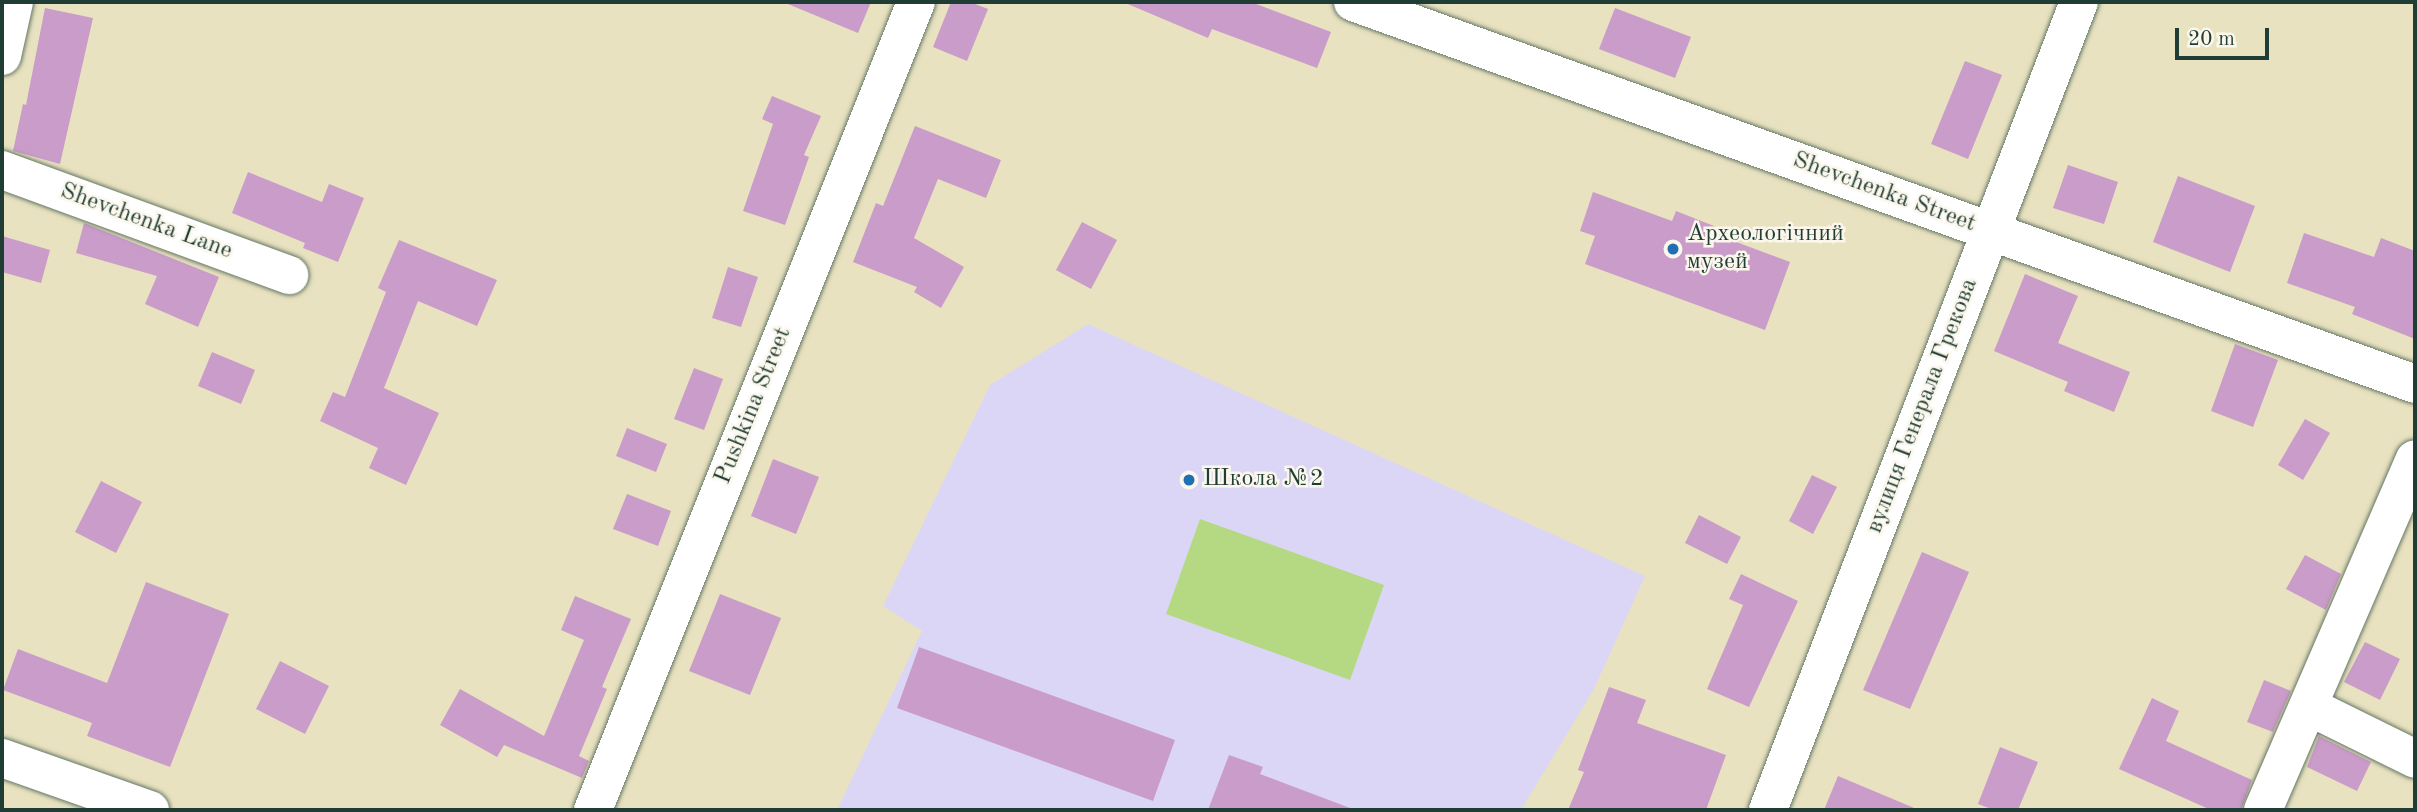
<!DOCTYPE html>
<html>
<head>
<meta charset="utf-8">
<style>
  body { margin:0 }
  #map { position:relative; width:2417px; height:812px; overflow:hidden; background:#e8e2c0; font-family:"Old Standard TT",serif }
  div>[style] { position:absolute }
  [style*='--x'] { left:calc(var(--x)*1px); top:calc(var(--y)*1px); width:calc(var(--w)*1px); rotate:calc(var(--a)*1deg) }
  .built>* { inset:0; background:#dcd6f6 }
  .green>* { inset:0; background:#b5d982 }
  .building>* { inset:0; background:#ca9cc9 }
  .roads { filter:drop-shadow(0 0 2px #657765) drop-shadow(0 0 2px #657765) }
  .minor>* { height:38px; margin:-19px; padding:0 19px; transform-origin:19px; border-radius:19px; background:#fff }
  .dots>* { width:19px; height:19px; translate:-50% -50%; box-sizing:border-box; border:4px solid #fbf7ec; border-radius:50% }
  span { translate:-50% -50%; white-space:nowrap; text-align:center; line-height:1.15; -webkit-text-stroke:5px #fbf7ec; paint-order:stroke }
  .street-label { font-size:24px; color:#1f3d34 }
  .poi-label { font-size:24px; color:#1f3d34 }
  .left { translate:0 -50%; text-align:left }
  .frame { position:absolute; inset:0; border:4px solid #1f3d34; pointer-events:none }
  .scale { position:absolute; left:2175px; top:28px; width:94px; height:32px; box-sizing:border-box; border:4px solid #1f3d34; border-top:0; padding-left:9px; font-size:21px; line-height:24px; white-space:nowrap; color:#1f3d34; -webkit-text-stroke:5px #fbf7ec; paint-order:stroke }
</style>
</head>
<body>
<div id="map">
  <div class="built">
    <i style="clip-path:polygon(1088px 324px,1645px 576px,1594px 689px,1521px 810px,837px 810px,922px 631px,883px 606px,990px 385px)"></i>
  </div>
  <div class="green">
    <i style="clip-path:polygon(1200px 519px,1384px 585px,1350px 680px,1166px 614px)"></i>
  </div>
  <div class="building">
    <i style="clip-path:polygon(783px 2px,871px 2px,858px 33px)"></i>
    <i style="clip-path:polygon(951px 2px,970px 2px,988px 9px,967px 61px,933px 47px)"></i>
    <i style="clip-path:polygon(1123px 2px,1251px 2px,1331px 32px,1317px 68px,1212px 29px,1208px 38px)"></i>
    <i style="clip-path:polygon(45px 8px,93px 18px,60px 164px,13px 151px,23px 104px,26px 105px)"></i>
    <i style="clip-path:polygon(1615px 8px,1691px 37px,1675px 78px,1599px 49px)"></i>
    <i style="clip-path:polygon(1965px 61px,2002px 75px,1968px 159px,1931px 144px)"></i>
    <i style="clip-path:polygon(772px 96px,821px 116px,804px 155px,809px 157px,785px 225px,743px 211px,773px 124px,762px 119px)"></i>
    <i style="clip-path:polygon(915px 126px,1001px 160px,986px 198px,938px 179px,914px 238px,964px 267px,941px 308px,914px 292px,917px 287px,853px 262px,876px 203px,883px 206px)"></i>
    <i style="clip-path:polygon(2068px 165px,2118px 182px,2104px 224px,2053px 208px)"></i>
    <i style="clip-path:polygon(248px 172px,322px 202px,329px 184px,364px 198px,338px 262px,303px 248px,305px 243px,232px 213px)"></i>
    <i style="clip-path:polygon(2178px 176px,2255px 206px,2230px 272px,2153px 242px)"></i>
    <i style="clip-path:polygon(1593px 192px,1672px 221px,1676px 211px,1714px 226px,1712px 233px,1790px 262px,1765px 330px,1585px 264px,1595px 236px,1580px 231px)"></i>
    <i style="clip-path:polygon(1082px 222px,1117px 240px,1091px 289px,1056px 270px)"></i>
    <i style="clip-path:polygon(84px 223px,219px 277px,198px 327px,145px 304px,157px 276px,76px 253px)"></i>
    <i style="clip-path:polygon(2304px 233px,2374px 257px,2381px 238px,2415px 251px,2415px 339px,2352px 314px,2355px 307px,2287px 283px)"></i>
    <i style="clip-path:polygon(2px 236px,50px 250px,41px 283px,2px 272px)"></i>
    <i style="clip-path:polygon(399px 240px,497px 280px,477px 326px,418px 301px,384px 388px,439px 413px,406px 485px,369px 468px,378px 448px,320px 421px,333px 392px,345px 397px,386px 292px,378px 288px)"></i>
    <i style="clip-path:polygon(728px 267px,758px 277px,741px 327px,712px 318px)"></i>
    <i style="clip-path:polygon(2025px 274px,2078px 296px,2058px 343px,2130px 372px,2114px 412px,2064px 391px,2068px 382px,1994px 351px)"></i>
    <i style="clip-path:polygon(2235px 344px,2278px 360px,2253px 427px,2211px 411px)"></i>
    <i style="clip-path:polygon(212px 352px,255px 370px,241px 404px,198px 386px)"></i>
    <i style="clip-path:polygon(694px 368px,723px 379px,704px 430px,674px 419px)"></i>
    <i style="clip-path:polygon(2305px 419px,2330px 433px,2303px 480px,2278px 465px)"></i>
    <i style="clip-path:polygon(627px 428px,667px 444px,656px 472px,616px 456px)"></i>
    <i style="clip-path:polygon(773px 459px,819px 477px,796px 534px,751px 516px)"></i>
    <i style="clip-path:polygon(1812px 475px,1837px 487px,1813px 534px,1789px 521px)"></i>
    <i style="clip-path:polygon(101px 481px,142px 502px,116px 553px,75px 532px)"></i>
    <i style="clip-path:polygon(627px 494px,671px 511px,658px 546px,613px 529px)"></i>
    <i style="clip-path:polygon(1699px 515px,1741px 537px,1727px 564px,1685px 543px)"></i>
    <i style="clip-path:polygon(1922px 552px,1969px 572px,1910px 709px,1863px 690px)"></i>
    <i style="clip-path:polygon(2305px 555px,2341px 574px,2326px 610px,2286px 589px)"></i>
    <i style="clip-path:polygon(1741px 574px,1798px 601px,1749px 707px,1707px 689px,1743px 605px,1729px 599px)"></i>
    <i style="clip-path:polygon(146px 582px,229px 614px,170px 767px,87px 736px,92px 723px,3px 690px,18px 649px,107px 683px)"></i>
    <i style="clip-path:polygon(720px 594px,781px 618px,750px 695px,689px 671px)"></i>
    <i style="clip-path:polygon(575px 596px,631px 619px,602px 687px,607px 689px,579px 756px,589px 761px,582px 778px,504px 745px,497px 757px,440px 725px,460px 689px,544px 736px,584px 640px,561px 630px)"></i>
    <i style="clip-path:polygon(2365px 642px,2400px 659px,2380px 700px,2344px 682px)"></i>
    <i style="clip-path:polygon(919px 647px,1175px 740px,1153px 801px,897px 708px)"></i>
    <i style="clip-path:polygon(280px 661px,329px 686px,305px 734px,256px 709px)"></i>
    <i style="clip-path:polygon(2264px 680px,2291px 691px,2273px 732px,2247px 722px)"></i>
    <i style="clip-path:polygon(1609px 687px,1646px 700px,1637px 723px,1726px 755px,1706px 810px,1568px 810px,1584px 772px,1578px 770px)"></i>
    <i style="clip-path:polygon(2152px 698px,2179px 711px,2166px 741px,2252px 780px,2241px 810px,2211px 810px,2119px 769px)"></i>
    <i style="clip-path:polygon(2319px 736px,2371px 762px,2357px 791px,2307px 767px)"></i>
    <i style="clip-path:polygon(2000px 747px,2038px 762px,2018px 810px,1994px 810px,1978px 804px)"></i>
    <i style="clip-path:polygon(1229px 755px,1263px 767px,1260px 774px,1350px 808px,1349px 810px,1208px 810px)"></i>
    <i style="clip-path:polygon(1838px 776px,1919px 810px,1824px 810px)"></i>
  </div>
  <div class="roads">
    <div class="minor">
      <i style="--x:1353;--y:2;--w:1129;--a:19.78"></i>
      <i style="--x:2;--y:56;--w:55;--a:-77.5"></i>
      <i style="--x:2;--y:170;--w:306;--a:20.1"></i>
      <i style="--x:2310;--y:707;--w:117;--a:26.3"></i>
      <i style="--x:2;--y:758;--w:157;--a:19.4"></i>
      <i style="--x:593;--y:810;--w:870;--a:-68.21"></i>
      <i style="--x:1768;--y:810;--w:866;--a:-68.95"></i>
      <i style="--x:2263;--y:810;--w:382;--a:-66.6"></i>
    </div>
  </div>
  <div class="dots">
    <i style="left:1673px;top:249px;background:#1f6fb2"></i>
    <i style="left:1189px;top:480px;background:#1f6fb2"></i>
  </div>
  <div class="street-label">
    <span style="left:1884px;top:193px;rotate:20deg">Shevchenka Street</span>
    <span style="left:146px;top:222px;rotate:20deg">Shevchenka Lane</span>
    <span style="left:754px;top:406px;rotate:-68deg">Pushkina Street</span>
    <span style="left:1923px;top:406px;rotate:-69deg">вулиця Генерала Грекова</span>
  </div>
  <div class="poi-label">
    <span class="left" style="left:1687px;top:249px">Археологічний<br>музей</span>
    <span class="left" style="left:1203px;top:480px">Школа №2</span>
  </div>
  <div class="frame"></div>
  <div class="scale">20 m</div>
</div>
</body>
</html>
